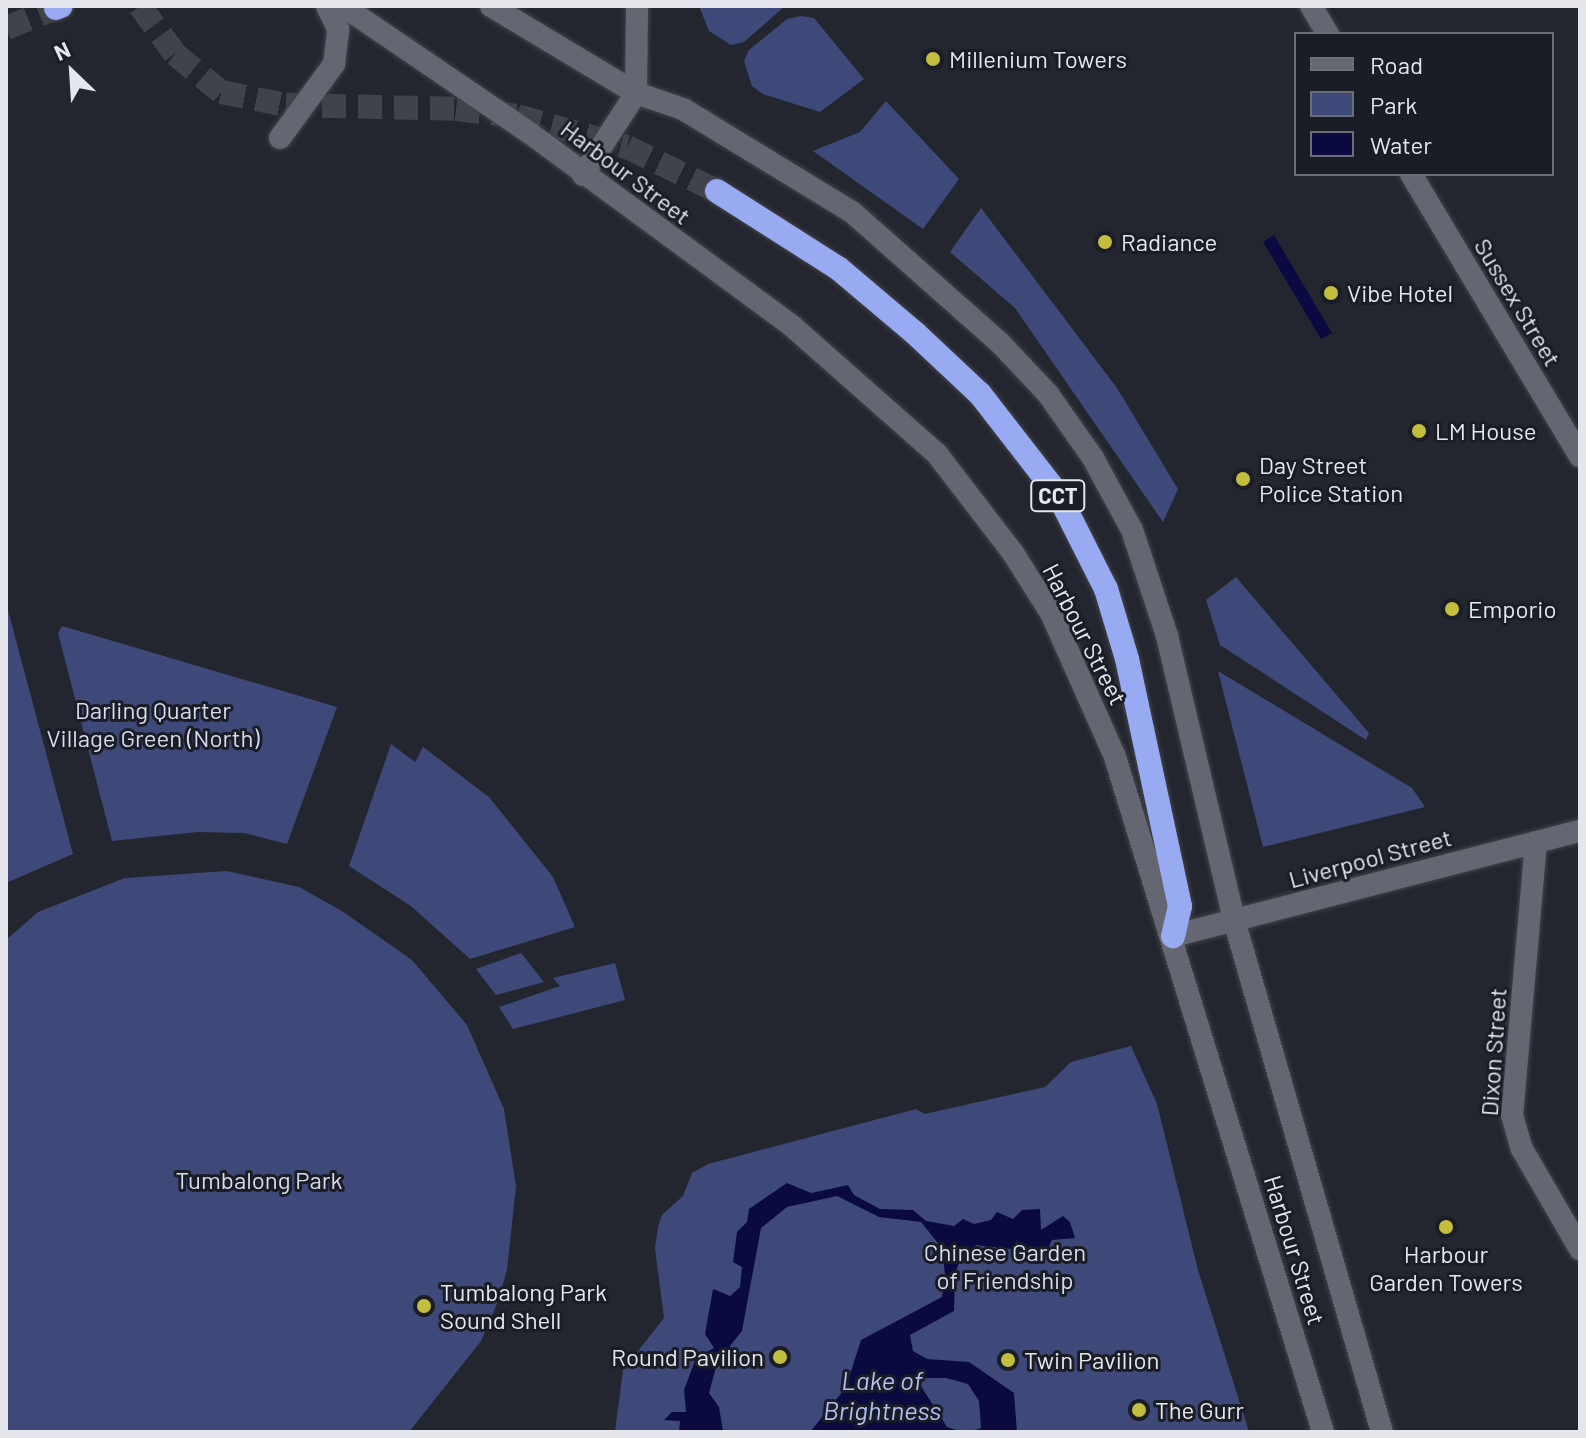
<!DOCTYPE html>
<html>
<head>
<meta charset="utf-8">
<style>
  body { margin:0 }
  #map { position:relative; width:1586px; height:1438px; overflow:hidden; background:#24262f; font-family:Barlow,sans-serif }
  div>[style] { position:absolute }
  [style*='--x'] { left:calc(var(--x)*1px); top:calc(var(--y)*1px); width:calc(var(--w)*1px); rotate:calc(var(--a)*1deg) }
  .green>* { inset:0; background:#3e4979 }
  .water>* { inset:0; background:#0a0a40 }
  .motorway-tunnel>* { height:24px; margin-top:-12px; transform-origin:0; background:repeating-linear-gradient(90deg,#41434b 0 24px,transparent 0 36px) }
  .roads { filter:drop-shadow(0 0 2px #41434a) drop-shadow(0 0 2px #41434a) }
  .minor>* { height:22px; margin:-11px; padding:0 11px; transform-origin:11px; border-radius:11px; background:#646771 }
  .tertiary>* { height:22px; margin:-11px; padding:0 11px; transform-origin:11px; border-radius:11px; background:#646771 }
  .secondary>* { height:22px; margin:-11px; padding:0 11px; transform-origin:11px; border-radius:11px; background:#646771 }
  .motorway>* { height:24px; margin:-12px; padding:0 12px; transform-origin:12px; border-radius:12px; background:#97aaf2 }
  .dots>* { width:22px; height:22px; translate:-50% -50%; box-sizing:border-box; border:4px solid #1a1d25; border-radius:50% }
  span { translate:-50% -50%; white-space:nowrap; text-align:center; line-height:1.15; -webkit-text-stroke:6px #1a1d25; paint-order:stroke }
  .shield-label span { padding:2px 6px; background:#1a1d25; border:2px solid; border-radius:6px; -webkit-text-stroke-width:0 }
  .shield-label { font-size:22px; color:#e5e7ec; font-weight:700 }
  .poi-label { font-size:24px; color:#e5e7ec }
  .left { translate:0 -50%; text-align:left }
  .right { translate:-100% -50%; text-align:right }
  .street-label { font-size:24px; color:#e5e7ec }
  .park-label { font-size:24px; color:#d6dcee }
  .water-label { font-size:26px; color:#b0bff4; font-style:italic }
  .frame { position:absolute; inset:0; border:8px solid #e5e7ec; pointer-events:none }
  .legend { position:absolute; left:1294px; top:32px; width:260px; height:144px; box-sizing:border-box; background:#1a1d25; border:2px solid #6b6e75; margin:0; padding:10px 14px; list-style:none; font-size:24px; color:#e5e7ec }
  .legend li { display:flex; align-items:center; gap:16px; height:40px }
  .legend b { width:40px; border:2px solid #6b6e75 }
  .north { position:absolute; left:32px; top:32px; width:80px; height:80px; -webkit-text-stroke:6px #1a1d25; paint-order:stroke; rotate:335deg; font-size:22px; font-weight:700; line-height:32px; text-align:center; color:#e5e7ec }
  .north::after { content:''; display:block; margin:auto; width:28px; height:36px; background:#e5e7ec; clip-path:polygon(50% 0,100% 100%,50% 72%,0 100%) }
</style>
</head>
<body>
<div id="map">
  <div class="green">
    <i style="clip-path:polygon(699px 6px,785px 6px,744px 42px,731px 45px,709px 31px)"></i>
    <i style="clip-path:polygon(801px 16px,814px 18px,864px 79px,820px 112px,763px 94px,752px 86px,744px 61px,749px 50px,787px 19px)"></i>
    <i style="clip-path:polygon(886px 101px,959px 179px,923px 229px,813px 151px,860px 132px)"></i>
    <i style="clip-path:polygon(981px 208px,1117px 388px,1178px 489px,1163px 522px,1015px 308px,950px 252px)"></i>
    <i style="clip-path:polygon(1236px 577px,1369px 733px,1366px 740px,1220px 645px,1206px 600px)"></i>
    <i style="clip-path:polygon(6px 603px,73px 854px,6px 883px)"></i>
    <i style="clip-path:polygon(62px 626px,337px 707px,287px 844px,244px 833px,197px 832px,112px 841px,58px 633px)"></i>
    <i style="clip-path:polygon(1218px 671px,1412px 788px,1425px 807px,1263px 847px)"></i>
    <i style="clip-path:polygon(391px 744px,415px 762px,423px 747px,489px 797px,553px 877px,575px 927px,470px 959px,411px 906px,349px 866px)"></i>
    <i style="clip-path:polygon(227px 871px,299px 887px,342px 911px,412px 960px,467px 1025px,504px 1109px,516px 1186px,507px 1270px,498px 1301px,481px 1341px,409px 1432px,6px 1432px,6px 940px,38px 912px,125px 878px)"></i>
    <i style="clip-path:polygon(521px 953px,544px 982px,496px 995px,476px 969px)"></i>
    <i style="clip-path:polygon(615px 963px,625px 1000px,513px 1029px,499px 1007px,560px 986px,553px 978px)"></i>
    <i style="clip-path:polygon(1131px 1046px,1157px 1104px,1198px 1270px,1249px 1432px,615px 1432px,623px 1370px,664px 1318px,655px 1248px,658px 1227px,662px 1215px,683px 1196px,692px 1173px,708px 1164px,916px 1109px,925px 1114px,1045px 1087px,1071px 1062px)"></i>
  </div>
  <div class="water">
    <i style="clip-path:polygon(1274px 235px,1332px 333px,1321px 339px,1263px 242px)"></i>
    <i style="clip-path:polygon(787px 1183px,811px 1193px,848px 1185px,854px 1195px,880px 1209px,913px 1210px,926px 1221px,954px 1226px,963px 1219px,974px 1224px,991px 1220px,997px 1212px,1013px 1219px,1022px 1210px,1040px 1209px,1041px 1230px,1063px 1216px,1070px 1222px,1075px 1238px,1052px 1240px,1046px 1253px,976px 1245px,961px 1257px,955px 1274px,954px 1311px,910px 1335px,913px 1351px,927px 1359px,969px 1362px,1014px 1393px,1017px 1432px,968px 1432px,981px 1428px,979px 1401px,968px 1384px,946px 1378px,922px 1378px,919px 1383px,947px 1427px,963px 1432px,810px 1432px,846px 1387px,861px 1340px,942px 1297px,945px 1275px,942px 1248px,921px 1222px,879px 1217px,837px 1196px,787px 1207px,761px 1228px,742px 1331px,730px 1346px,731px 1361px,716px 1367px,709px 1393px,719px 1407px,723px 1431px,679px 1432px,680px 1421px,664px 1420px,672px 1412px,686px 1412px,684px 1390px,696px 1358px,714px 1348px,705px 1334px,713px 1289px,730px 1296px,740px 1287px,742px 1267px,733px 1262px,737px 1232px,747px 1222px,749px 1209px)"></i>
  </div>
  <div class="motorway-tunnel">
    <i style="--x:140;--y:6;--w:59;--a:53.9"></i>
    <i style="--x:175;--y:54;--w:60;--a:39.6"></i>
    <i style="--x:221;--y:92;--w:66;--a:11.3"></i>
    <i style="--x:286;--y:105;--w:170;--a:1.3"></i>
    <i style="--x:456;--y:109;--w:61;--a:6.5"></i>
    <i style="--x:517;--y:116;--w:114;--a:15.7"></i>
    <i style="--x:627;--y:147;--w:100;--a:26.1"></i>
    <i style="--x:6;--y:28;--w:54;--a:-21.8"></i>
  </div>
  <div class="roads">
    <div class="minor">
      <i style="--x:1311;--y:6;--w:33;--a:59"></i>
      <i style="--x:1411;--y:174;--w:329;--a:59.1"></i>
      <i style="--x:1536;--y:842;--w:274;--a:95"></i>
      <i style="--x:1512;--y:1115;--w:35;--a:74"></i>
      <i style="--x:1522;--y:1149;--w:116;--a:59.9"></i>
    </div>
    <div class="tertiary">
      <i style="--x:1173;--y:936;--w:420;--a:-14.5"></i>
    </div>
    <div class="secondary">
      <i style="--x:343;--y:6;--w:227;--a:34.2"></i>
      <i style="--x:531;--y:134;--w:324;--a:36.3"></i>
      <i style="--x:792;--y:326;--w:193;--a:41.4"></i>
      <i style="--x:937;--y:454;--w:125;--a:52.5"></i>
      <i style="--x:1013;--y:553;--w:71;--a:57.7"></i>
      <i style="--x:1051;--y:613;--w:158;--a:66"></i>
      <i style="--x:1115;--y:757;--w:706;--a:72.87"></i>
      <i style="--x:491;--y:6;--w:169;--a:31"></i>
      <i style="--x:636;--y:93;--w:50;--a:18.8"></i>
      <i style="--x:683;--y:109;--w:198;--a:31.4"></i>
      <i style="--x:852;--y:212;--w:198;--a:41.5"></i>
      <i style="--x:1000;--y:343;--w:70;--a:46.7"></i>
      <i style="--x:1048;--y:394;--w:78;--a:54.9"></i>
      <i style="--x:1093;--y:458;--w:82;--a:61.6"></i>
      <i style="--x:1132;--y:530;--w:112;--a:71.7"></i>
      <i style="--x:1167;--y:636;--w:292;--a:76.7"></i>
      <i style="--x:1234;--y:920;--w:533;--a:73.88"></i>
      <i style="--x:280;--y:138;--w:92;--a:-53.9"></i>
      <i style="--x:334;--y:64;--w:35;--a:-83"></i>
      <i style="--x:338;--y:29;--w:25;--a:-116"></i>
      <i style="--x:583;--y:175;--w:98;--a:-57.1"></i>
      <i style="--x:636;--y:93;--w:87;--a:-89.3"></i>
    </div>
    <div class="motorway">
      <i style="--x:56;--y:8;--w:5;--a:-22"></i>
      <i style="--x:717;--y:191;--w:143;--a:32.5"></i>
      <i style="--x:838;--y:268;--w:102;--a:40.2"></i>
      <i style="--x:916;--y:334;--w:88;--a:43.2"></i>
      <i style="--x:980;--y:394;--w:129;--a:52.2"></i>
      <i style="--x:1059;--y:496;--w:104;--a:63.2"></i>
      <i style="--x:1106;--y:589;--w:73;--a:73.3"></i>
      <i style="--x:1127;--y:659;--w:253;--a:77.9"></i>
      <i style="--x:1180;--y:906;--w:31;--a:103"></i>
    </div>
  </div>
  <div class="dots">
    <i style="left:933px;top:59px;background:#c3bd3e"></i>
    <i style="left:1105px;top:242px;background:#c3bd3e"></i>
    <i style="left:1331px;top:293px;background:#c3bd3e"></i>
    <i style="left:1419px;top:431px;background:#c3bd3e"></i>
    <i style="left:1243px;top:479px;background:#c3bd3e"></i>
    <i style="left:1452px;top:609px;background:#c3bd3e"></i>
    <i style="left:1446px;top:1227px;background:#c3bd3e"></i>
    <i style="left:424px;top:1306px;background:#c3bd3e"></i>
    <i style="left:780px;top:1357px;background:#c3bd3e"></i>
    <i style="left:1008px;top:1360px;background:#c3bd3e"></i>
    <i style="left:1139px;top:1410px;background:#c3bd3e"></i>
  </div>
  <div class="shield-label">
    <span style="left:1058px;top:496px">CCT</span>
  </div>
  <div class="poi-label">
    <span class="left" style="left:949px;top:59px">Millenium Towers</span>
    <span class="left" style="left:1121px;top:242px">Radiance</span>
    <span class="left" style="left:1347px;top:293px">Vibe Hotel</span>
    <span class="left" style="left:1435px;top:431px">LM House</span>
    <span class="left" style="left:1259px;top:479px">Day Street<br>Police Station</span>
    <span class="left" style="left:1468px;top:609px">Emporio</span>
    <span style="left:1446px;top:1268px">Harbour<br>Garden Towers</span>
    <span class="left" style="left:440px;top:1306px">Tumbalong Park<br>Sound Shell</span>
    <span class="right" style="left:764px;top:1357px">Round Pavilion</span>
    <span class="left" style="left:1024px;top:1360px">Twin Pavilion</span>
    <span class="left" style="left:1155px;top:1410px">The Gurr</span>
  </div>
  <div class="street-label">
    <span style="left:626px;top:172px;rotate:37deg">Harbour Street</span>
    <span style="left:1518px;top:302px;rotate:59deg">Sussex Street</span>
    <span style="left:1085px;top:634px;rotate:63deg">Harbour Street</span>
    <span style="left:1370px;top:858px;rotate:-15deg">Liverpool Street</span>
    <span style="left:1493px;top:1052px;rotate:-86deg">Dixon Street</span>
    <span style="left:1295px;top:1250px;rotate:73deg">Harbour Street</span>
  </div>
  <div class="park-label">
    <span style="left:153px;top:724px">Darling Quarter<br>Village Green (North)</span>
    <span style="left:259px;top:1180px">Tumbalong Park</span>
    <span style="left:1005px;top:1266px">Chinese Garden<br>of Friendship</span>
  </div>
  <div class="water-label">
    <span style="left:882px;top:1395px">Lake of<br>Brightness</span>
  </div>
  <div class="frame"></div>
  <ul class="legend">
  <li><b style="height:10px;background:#646771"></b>Road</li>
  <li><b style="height:22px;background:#3e4979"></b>Park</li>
  <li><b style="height:22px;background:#0a0a40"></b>Water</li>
  </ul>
  <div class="north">N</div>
</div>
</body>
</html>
